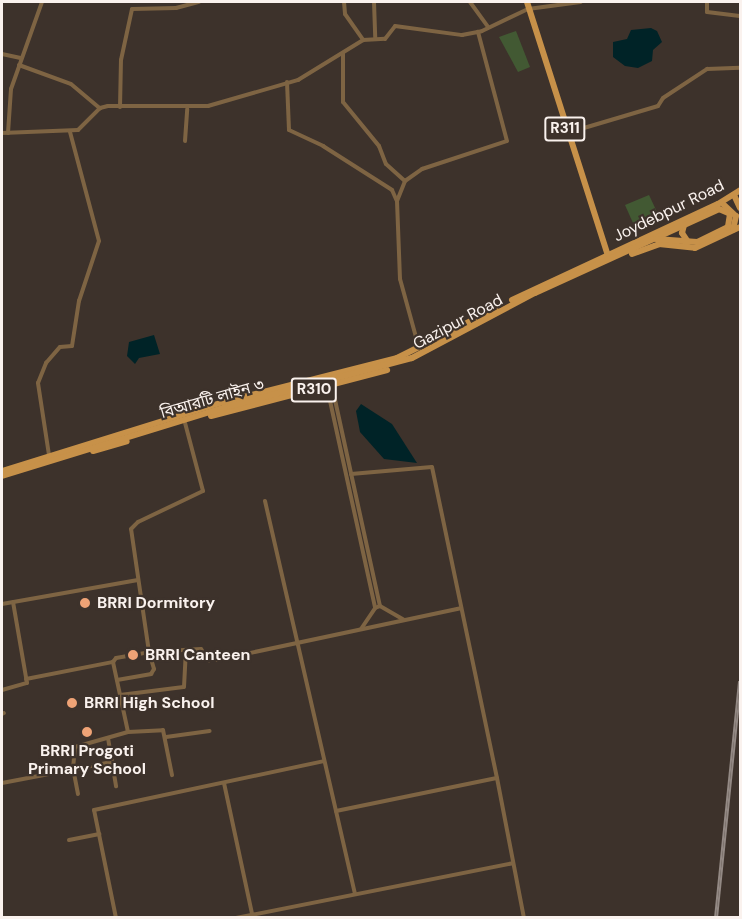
<!DOCTYPE html>
<html>
<head>
<meta charset="utf-8">
<style>
  body { margin:0 }
  #map { position:relative; width:742px; height:919px; overflow:hidden; background:#3d322b; font-family:"DM Sans","Noto Sans Bengali",sans-serif }
  div>[style] { position:absolute }
  [style*='--x'] { left:calc(var(--x)*1px); top:calc(var(--y)*1px); width:calc(var(--w)*1px); rotate:calc(var(--a)*1deg) }
  .green>* { inset:0; background:#425933 }
  .water>* { inset:0; background:#002327 }
  .street>* { height:4px; margin:-2px; padding:0 2px; transform-origin:2px; border-radius:2px; background:#7e6443 }
  .primary>* { height:6px; margin:-3px; padding:0 3px; transform-origin:3px; border-radius:3px; background:#c79149 }
  .rail>* { height:4px; margin-top:-2px; transform-origin:0; background:repeating-linear-gradient(90deg,#3d322b 0 4.5px,#938984 0 9px); box-sizing:border-box; border-block:2px solid #938984 }
  .dots>* { width:16px; height:16px; translate:-50% -50%; box-sizing:border-box; border:3px solid #3d322b; border-radius:50% }
  span { translate:-50% -50%; white-space:nowrap; text-align:center; line-height:1.15; -webkit-text-stroke:4.5px #3d322b; paint-order:stroke }
  .shield-label span { padding:2px 4px; background:#3d322b; border:2px solid; border-radius:4px; -webkit-text-stroke-width:0 }
  .shield-label { font-size:15px; color:#faf2ee; font-weight:700 }
  .street-label { font-size:16px; color:#faf2ee }
  .poi-label { font-size:16px; color:#faf2ee; font-weight:700 }
  .left { translate:0 -50%; text-align:left }
  .frame { position:absolute; inset:0; border:3px solid #faf2ee; pointer-events:none }
</style>
</head>
<body>
<div id="map">
  <div class="green">
    <i style="clip-path:polygon(516px 31px,530px 67px,518px 72px,499px 37px)"></i>
    <i style="clip-path:polygon(649px 195px,657px 212px,633px 223px,625px 205px)"></i>
  </div>
  <div class="water">
    <i style="clip-path:polygon(651px 28px,657px 31px,662px 42px,653px 50px,652px 61px,638px 68px,625px 66px,613px 57px,613px 42px,627px 39px,631px 30px)"></i>
    <i style="clip-path:polygon(154px 335px,160px 354px,139px 358px,135px 364px,127px 356px,129px 342px)"></i>
    <i style="clip-path:polygon(361px 404px,392px 424px,417px 463px,384px 459px,360px 432px,356px 411px)"></i>
  </div>
  <div class="street">
    <i style="--x:344;--y:2;--w:12;--a:85"></i>
    <i style="--x:345;--y:14;--w:32;--a:55"></i>
    <i style="--x:374;--y:2;--w:37;--a:88"></i>
    <i style="--x:470;--y:2;--w:31;--a:54"></i>
    <i style="--x:707;--y:2;--w:10;--a:90"></i>
    <i style="--x:707;--y:12;--w:33;--a:7"></i>
    <i style="--x:343;--y:53;--w:49;--a:90"></i>
    <i style="--x:343;--y:102;--w:57;--a:50.7"></i>
    <i style="--x:379;--y:146;--w:19;--a:69"></i>
    <i style="--x:386;--y:164;--w:25;--a:42"></i>
    <i style="--x:2;--y:54;--w:19;--a:12"></i>
    <i style="--x:19;--y:65;--w:55;--a:20.1"></i>
    <i style="--x:71;--y:84;--w:38;--a:40"></i>
    <i style="--x:287;--y:82;--w:48;--a:87.6"></i>
    <i style="--x:289;--y:130;--w:38;--a:25"></i>
    <i style="--x:323;--y:146;--w:82;--a:32.5"></i>
    <i style="--x:392;--y:190;--w:12;--a:66"></i>
    <i style="--x:120;--y:107;--w:47;--a:-88.8"></i>
    <i style="--x:121;--y:60;--w:52;--a:-77.8"></i>
    <i style="--x:132;--y:9;--w:44;--a:-1.3"></i>
    <i style="--x:176;--y:8;--w:24;--a:-15"></i>
    <i style="--x:2;--y:133;--w:76;--a:-2.3"></i>
    <i style="--x:78;--y:130;--w:31;--a:-45"></i>
    <i style="--x:100;--y:108;--w:8;--a:-14"></i>
    <i style="--x:108;--y:106;--w:100;--a:0"></i>
    <i style="--x:208;--y:106;--w:94;--a:-16.1"></i>
    <i style="--x:298;--y:80;--w:76;--a:-31.6"></i>
    <i style="--x:363;--y:40;--w:22;--a:-3"></i>
    <i style="--x:385;--y:39;--w:16;--a:-52"></i>
    <i style="--x:395;--y:26;--w:68;--a:7.7"></i>
    <i style="--x:462;--y:35;--w:20;--a:-11"></i>
    <i style="--x:482;--y:31;--w:51;--a:-25.6"></i>
    <i style="--x:528;--y:9;--w:53;--a:-7.5"></i>
    <i style="--x:8;--y:133;--w:44;--a:-86.1"></i>
    <i style="--x:11;--y:89;--w:92;--a:-70.4"></i>
    <i style="--x:567;--y:133;--w:95;--a:-16.5"></i>
    <i style="--x:658;--y:106;--w:9;--a:-58"></i>
    <i style="--x:663;--y:98;--w:53;--a:-33.4"></i>
    <i style="--x:707;--y:69;--w:33;--a:-2"></i>
    <i style="--x:185;--y:141;--w:32;--a:-86"></i>
    <i style="--x:419;--y:348;--w:72;--a:-105.4"></i>
    <i style="--x:400;--y:279;--w:78;--a:-92.2"></i>
    <i style="--x:397;--y:201;--w:22;--a:-68"></i>
    <i style="--x:405;--y:181;--w:21;--a:-35"></i>
    <i style="--x:422;--y:169;--w:89;--a:-18.2"></i>
    <i style="--x:507;--y:141;--w:113;--a:-104.9"></i>
    <i style="--x:332;--y:386;--w:225;--a:77.7"></i>
    <i style="--x:327;--y:387;--w:226;--a:77.7"></i>
    <i style="--x:49;--y:455;--w:73;--a:-98.7"></i>
    <i style="--x:38;--y:383;--w:22;--a:-68"></i>
    <i style="--x:46;--y:363;--w:21;--a:-49"></i>
    <i style="--x:60;--y:347;--w:12;--a:-5"></i>
    <i style="--x:72;--y:346;--w:46;--a:-81.2"></i>
    <i style="--x:79;--y:301;--w:63;--a:-71.6"></i>
    <i style="--x:99;--y:241;--w:113;--a:-104.9"></i>
    <i style="--x:351;--y:474;--w:81;--a:-4.9"></i>
    <i style="--x:432;--y:467;--w:318;--a:78.2"></i>
    <i style="--x:265;--y:501;--w:402;--a:77.1"></i>
    <i style="--x:2;--y:604;--w:138;--a:-10"></i>
    <i style="--x:361;--y:629;--w:25;--a:-56"></i>
    <i style="--x:375;--y:608;--w:5;--a:-22"></i>
    <i style="--x:380;--y:606;--w:28;--a:30"></i>
    <i style="--x:149;--y:652;--w:52;--a:-3.3"></i>
    <i style="--x:201;--y:649;--w:14;--a:54"></i>
    <i style="--x:209;--y:660;--w:8;--a:0"></i>
    <i style="--x:217;--y:660;--w:249;--a:-12"></i>
    <i style="--x:26;--y:679;--w:89;--a:-11.1"></i>
    <i style="--x:117;--y:680;--w:35;--a:-10"></i>
    <i style="--x:151;--y:674;--w:6;--a:-59"></i>
    <i style="--x:154;--y:669;--w:15;--a:-106"></i>
    <i style="--x:2;--y:690;--w:26;--a:-16"></i>
    <i style="--x:27;--y:683;--w:82;--a:-99.8"></i>
    <i style="--x:120;--y:695;--w:64;--a:-7.1"></i>
    <i style="--x:184;--y:687;--w:36;--a:-87"></i>
    <i style="--x:2;--y:714;--w:2;--a:-27"></i>
    <i style="--x:128;--y:732;--w:72;--a:-102.1"></i>
    <i style="--x:113;--y:662;--w:5;--a:-53"></i>
    <i style="--x:116;--y:658;--w:34;--a:-10"></i>
    <i style="--x:149;--y:652;--w:124;--a:-98.3"></i>
    <i style="--x:131;--y:529;--w:10;--a:-45"></i>
    <i style="--x:138;--y:522;--w:72;--a:-25.5"></i>
    <i style="--x:203;--y:491;--w:70;--a:-104.8"></i>
    <i style="--x:166;--y:737;--w:44;--a:-7.8"></i>
    <i style="--x:108;--y:738;--w:49;--a:80.5"></i>
    <i style="--x:2;--y:783;--w:112;--a:-10.8"></i>
    <i style="--x:224;--y:783;--w:138;--a:77.9"></i>
    <i style="--x:78;--y:794;--w:25;--a:-101"></i>
    <i style="--x:73;--y:769;--w:22;--a:-85"></i>
    <i style="--x:75;--y:747;--w:55;--a:-15.8"></i>
    <i style="--x:128;--y:732;--w:35;--a:-3"></i>
    <i style="--x:163;--y:730;--w:46;--a:78.7"></i>
    <i style="--x:336;--y:811;--w:164;--a:-11.6"></i>
    <i style="--x:497;--y:778;--w:143;--a:79.1"></i>
    <i style="--x:69;--y:840;--w:31;--a:-11"></i>
    <i style="--x:116;--y:918;--w:110;--a:-101.5"></i>
    <i style="--x:94;--y:810;--w:235;--a:-12"></i>
    <i style="--x:236;--y:918;--w:282;--a:-11.2"></i>
  </div>
  <div class="primary">
    <i style="--x:527;--y:2;--w:267;--a:72.3"></i>
    <i style="--x:734;--y:195;--w:14;--a:65"></i>
    <i style="--x:724;--y:205;--w:16;--a:43"></i>
    <i style="--x:736;--y:216;--w:14;--a:102"></i>
    <i style="--x:684;--y:225;--w:8;--a:104"></i>
    <i style="--x:682;--y:233;--w:11;--a:56"></i>
    <i style="--x:632;--y:254;--w:29;--a:-20"></i>
    <i style="--x:659;--y:244;--w:36;--a:6"></i>
    <i style="--x:695;--y:248;--w:50;--a:-25"></i>
    <i style="--x:512;--y:300;--w:227;--a:-25"></i>
    <i style="--x:718;--y:204;--w:26;--a:-32"></i>
    <i style="--x:211;--y:416;--w:182;--a:-14.6"></i>
    <i style="--x:93;--y:451;--w:35;--a:-16"></i>
    <i style="--x:2;--y:471;--w:232;--a:-17.3"></i>
    <i style="--x:224;--y:402;--w:179;--a:-14.3"></i>
    <i style="--x:397;--y:358;--w:110;--a:-26.6"></i>
    <i style="--x:2;--y:476;--w:239;--a:-17.1"></i>
    <i style="--x:230;--y:406;--w:188;--a:-14.8"></i>
    <i style="--x:412;--y:358;--w:139;--a:-27.9"></i>
    <i style="--x:535;--y:293;--w:202;--a:-24.5"></i>
    <i style="--x:719;--y:209;--w:12;--a:24"></i>
    <i style="--x:730;--y:214;--w:13;--a:99"></i>
    <i style="--x:728;--y:227;--w:34;--a:154"></i>
    <i style="--x:697;--y:242;--w:41;--a:-175.8"></i>
  </div>
  <div class="rail">
    <i style="--x:716;--y:918;--w:238;--a:-84.2"></i>
  </div>
  <div class="dots">
    <i style="left:85px;top:603px;background:#efa376"></i>
    <i style="left:133px;top:655px;background:#efa376"></i>
    <i style="left:72px;top:703px;background:#efa376"></i>
    <i style="left:87px;top:732px;background:#efa376"></i>
  </div>
  <div class="shield-label">
    <span style="left:565px;top:129px">R311</span>
    <span style="left:314px;top:390px">R310</span>
  </div>
  <div class="street-label">
    <span style="left:669px;top:211px;rotate:-26deg">Joydebpur Road</span>
    <span style="left:458px;top:322px;rotate:-28deg">Gazipur Road</span>
    <span style="left:212px;top:399px;rotate:-16deg">বিআরটি লাইন ৩</span>
  </div>
  <div class="poi-label">
    <span class="left" style="left:97px;top:603px">BRRI Dormitory</span>
    <span class="left" style="left:145px;top:655px">BRRI Canteen</span>
    <span class="left" style="left:84px;top:703px">BRRI High School</span>
    <span style="left:87px;top:760px">BRRI Progoti<br>Primary School</span>
  </div>
  <div class="frame"></div>
</div>
</body>
</html>
